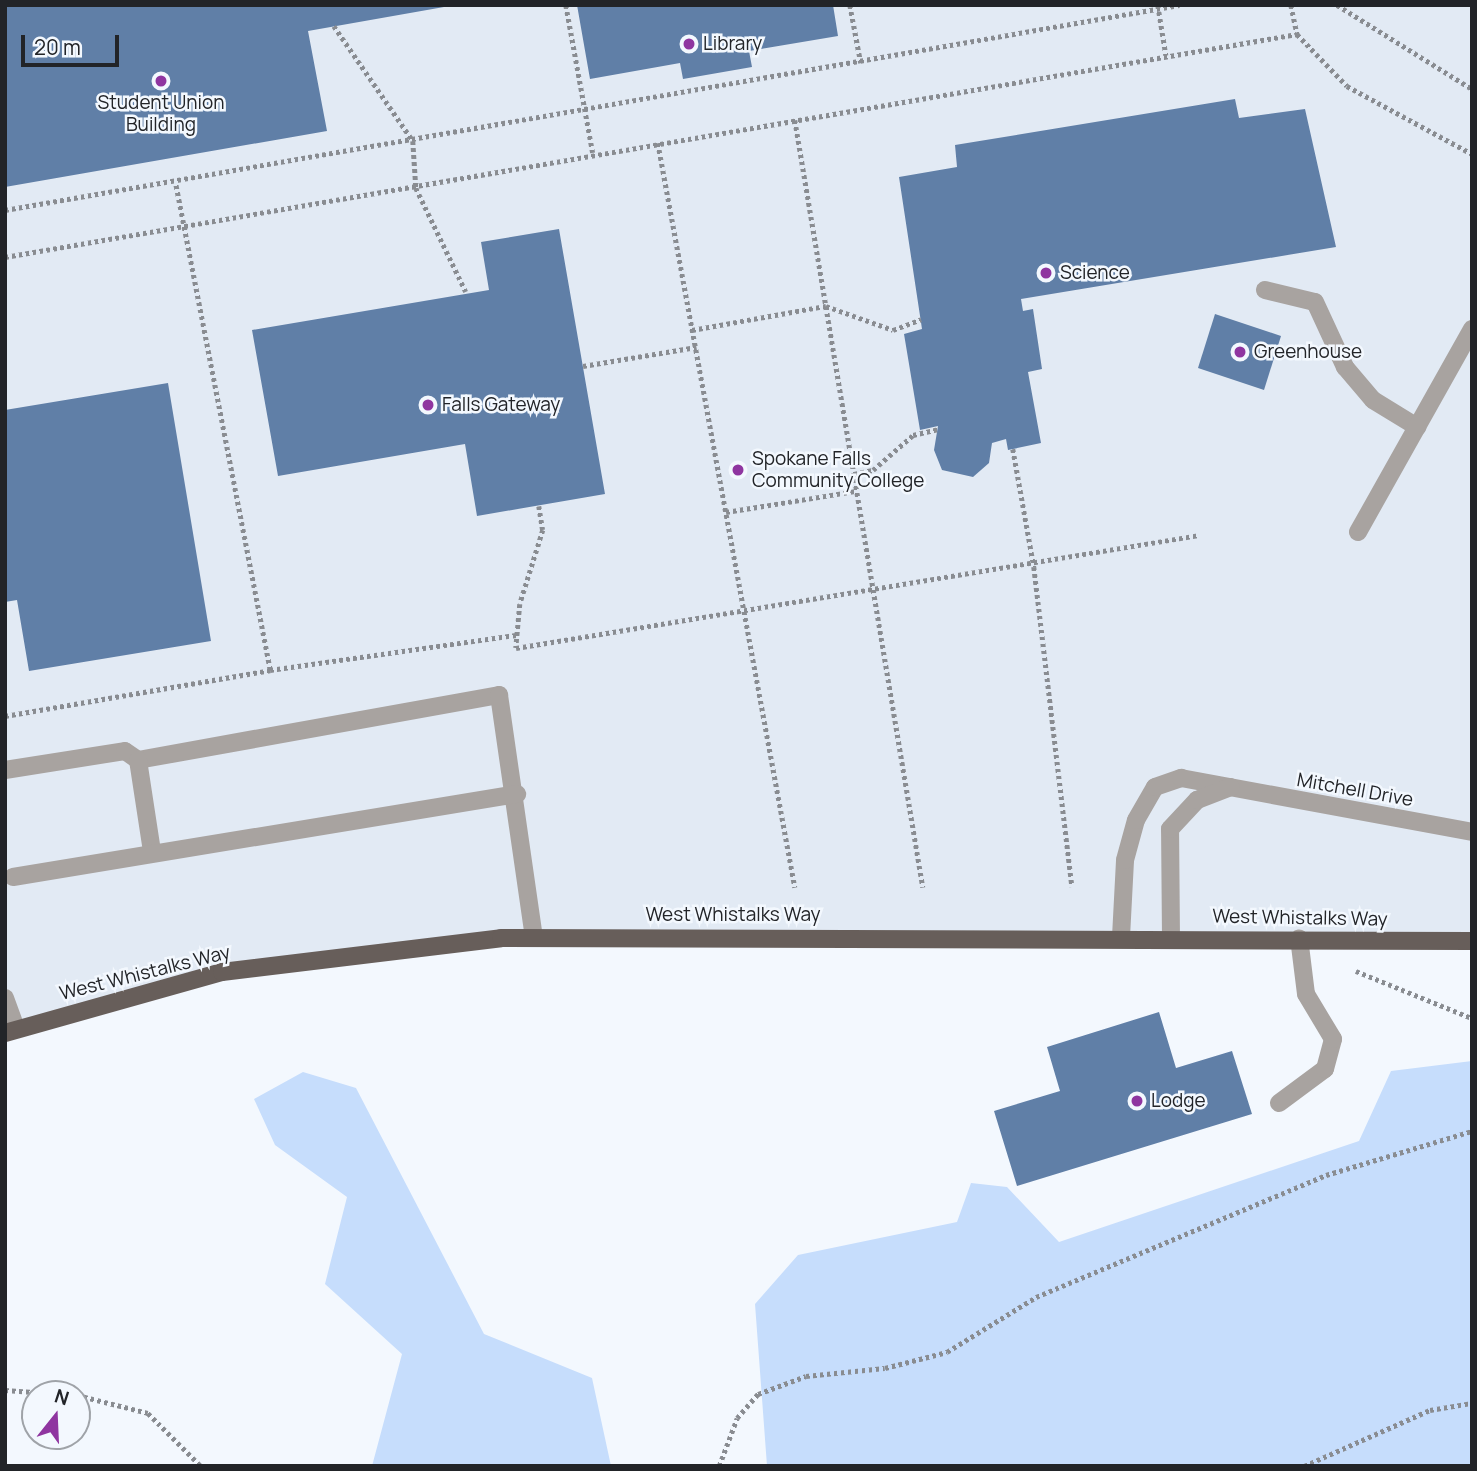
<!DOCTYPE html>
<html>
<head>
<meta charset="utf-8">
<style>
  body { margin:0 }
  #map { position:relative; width:1477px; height:1471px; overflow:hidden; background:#f3f8fe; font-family:Manrope,sans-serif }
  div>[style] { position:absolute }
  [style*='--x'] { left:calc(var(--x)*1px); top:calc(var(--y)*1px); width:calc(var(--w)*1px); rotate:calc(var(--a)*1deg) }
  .built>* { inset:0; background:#e2eaf4 }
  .green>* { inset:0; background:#c6ddfc }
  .building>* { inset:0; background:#607fa7 }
  .path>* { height:4.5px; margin-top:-2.25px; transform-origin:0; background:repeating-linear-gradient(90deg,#898c91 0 3.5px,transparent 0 7px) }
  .minor>* { height:18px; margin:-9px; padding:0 9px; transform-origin:9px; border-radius:9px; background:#a8a3a0 }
  .major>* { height:18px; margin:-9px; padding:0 9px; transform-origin:9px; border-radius:9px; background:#675e5a }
  .dots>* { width:19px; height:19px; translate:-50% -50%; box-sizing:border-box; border:4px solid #f3f8fe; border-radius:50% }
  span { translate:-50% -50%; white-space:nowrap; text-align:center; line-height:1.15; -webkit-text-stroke:5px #f3f8fe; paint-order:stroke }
  .poi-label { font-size:19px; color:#222428 }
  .left { translate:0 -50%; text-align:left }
  .street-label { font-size:19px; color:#222428 }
  .frame { position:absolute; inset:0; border:7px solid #222428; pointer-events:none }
  .north { position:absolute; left:21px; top:1380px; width:70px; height:70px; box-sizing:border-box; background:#f3f8fe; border:2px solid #9fa3a8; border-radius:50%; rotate:18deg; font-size:19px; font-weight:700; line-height:28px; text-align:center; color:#222428 }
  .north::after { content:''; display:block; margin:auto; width:24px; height:32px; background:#8f35a0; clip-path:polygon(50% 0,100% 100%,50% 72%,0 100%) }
  .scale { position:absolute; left:21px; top:35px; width:98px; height:32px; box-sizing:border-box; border:4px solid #222428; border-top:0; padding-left:9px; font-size:21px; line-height:24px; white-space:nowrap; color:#222428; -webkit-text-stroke:5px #f3f8fe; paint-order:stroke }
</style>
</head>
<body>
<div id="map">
  <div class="built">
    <i style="clip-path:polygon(5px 5px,1472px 5px,1472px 941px,501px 938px,222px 972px,5px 1033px)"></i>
  </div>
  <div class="green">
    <i style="clip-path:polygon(1472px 1061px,1472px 1466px,767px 1466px,755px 1304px,798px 1255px,957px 1222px,971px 1183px,1007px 1187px,1059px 1242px,1359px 1141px,1391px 1071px)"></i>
    <i style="clip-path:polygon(303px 1072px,356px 1088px,484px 1334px,592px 1378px,611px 1466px,372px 1466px,402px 1354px,325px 1284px,347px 1197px,275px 1145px,254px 1099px)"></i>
  </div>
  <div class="building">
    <i style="clip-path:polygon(5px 5px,444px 5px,444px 7px,308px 31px,327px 131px,5px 187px)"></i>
    <i style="clip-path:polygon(577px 5px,833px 5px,838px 36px,749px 51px,752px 67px,683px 79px,680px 63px,590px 79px)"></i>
    <i style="clip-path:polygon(1235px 99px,1239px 118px,1305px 109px,1336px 247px,1021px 299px,1023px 311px,1033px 309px,1042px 369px,1028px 372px,1041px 443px,1008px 450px,1006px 439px,992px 443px,989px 463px,973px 477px,942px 470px,934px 450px,938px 426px,920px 430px,904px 334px,922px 329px,899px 177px,957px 167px,955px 145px)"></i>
    <i style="clip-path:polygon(559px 229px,605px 494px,477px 516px,465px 444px,278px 476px,252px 330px,489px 290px,481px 242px)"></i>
    <i style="clip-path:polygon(1215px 314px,1281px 336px,1264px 390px,1198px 368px)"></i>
    <i style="clip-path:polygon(168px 383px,211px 641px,29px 671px,17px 600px,5px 602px,5px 410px)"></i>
    <i style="clip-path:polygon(1159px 1012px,1176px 1068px,1232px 1051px,1252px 1114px,1017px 1186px,994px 1111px,1060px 1091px,1047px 1047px)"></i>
  </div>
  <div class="path">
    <i style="--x:566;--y:5;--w:150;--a:79.7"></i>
    <i style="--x:850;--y:5;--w:59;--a:79.3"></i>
    <i style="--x:1158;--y:5;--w:51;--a:80.9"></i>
    <i style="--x:1291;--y:5;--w:30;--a:78"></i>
    <i style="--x:1297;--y:34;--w:72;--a:46.1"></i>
    <i style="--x:1347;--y:86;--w:142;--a:28.5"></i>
    <i style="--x:1337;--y:5;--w:159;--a:31.9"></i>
    <i style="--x:334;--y:26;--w:140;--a:55.5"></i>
    <i style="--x:413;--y:141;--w:47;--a:86.3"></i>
    <i style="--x:416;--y:188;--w:115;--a:64.3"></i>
    <i style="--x:795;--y:120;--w:778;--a:80.53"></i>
    <i style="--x:658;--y:143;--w:757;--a:79.57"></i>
    <i style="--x:5;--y:210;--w:1192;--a:-9.9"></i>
    <i style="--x:5;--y:257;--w:1311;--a:-9.79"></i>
    <i style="--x:692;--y:330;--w:136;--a:-10.2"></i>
    <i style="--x:826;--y:306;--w:71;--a:19.7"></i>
    <i style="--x:893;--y:330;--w:30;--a:-21"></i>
    <i style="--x:583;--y:366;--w:115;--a:-9.5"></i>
    <i style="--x:1013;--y:449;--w:120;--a:79.9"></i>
    <i style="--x:1034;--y:567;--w:322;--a:83.2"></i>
    <i style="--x:854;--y:474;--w:19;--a:-12"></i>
    <i style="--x:873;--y:470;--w:53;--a:-41.2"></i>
    <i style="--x:913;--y:435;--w:27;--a:-13"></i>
    <i style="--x:539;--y:506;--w:24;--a:81"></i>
    <i style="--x:543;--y:530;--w:77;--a:107.3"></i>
    <i style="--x:520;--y:604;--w:44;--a:95.2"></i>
    <i style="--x:516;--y:648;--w:692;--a:-9.39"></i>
    <i style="--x:726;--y:512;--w:132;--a:-9.2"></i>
    <i style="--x:270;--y:670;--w:249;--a:-8.1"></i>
    <i style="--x:5;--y:716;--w:269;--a:-9.8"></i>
    <i style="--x:270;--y:670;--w:496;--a:-101"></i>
    <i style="--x:1356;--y:971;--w:125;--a:22.1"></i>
    <i style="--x:5;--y:1390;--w:57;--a:4"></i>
    <i style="--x:77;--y:1395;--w:73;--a:14.2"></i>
    <i style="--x:148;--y:1413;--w:75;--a:45"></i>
    <i style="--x:719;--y:1466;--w:51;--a:-69.4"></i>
    <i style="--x:737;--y:1418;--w:32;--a:-49"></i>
    <i style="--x:758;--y:1394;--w:51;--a:-20.6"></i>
    <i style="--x:806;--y:1376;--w:79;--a:-5.8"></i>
    <i style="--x:885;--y:1368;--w:64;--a:-14.5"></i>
    <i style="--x:947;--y:1352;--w:105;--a:-31.7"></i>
    <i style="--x:1036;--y:1297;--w:315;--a:-22.8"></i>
    <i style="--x:1326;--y:1175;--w:152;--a:-16.8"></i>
    <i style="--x:1304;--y:1466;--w:138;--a:-24"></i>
    <i style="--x:1430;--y:1410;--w:43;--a:-9.5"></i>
  </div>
  <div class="minor">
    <i style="--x:1265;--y:290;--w:51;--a:13.5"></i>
    <i style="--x:1315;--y:302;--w:72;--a:65.2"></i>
    <i style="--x:1345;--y:367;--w:43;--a:49.7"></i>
    <i style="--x:1373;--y:400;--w:52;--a:31.5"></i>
    <i style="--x:1358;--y:532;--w:233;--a:-60.7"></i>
    <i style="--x:138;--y:760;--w:367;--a:-10.2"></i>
    <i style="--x:499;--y:695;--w:245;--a:81.8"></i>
    <i style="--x:5;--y:770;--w:121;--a:-9"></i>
    <i style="--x:125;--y:751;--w:16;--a:35"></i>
    <i style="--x:138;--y:760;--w:93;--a:81.3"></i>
    <i style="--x:13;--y:877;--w:511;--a:-9.35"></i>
    <i style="--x:1121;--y:937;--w:77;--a:-87"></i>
    <i style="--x:1125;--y:860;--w:41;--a:-74.6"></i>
    <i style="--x:1136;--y:820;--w:38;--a:-60"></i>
    <i style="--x:1155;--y:787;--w:28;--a:-19"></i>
    <i style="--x:1181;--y:778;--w:296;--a:10.5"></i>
    <i style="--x:1171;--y:938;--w:109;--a:-90.5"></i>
    <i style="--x:1170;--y:829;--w:40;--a:-47"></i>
    <i style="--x:1197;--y:800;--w:36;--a:-21"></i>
    <i style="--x:5;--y:998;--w:33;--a:70"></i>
    <i style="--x:1279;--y:1103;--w:57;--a:-36.5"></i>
    <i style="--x:1325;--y:1069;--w:31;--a:-75"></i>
    <i style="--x:1333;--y:1039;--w:52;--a:-121"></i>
    <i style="--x:1306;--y:994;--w:56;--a:-97.1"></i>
  </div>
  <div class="major">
    <i style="--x:5;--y:1033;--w:225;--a:-15.7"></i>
    <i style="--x:222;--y:972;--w:281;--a:-6.9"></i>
    <i style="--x:501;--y:938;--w:971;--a:0.18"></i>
  </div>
  <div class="dots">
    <i style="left:689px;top:44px;background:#8f35a0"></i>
    <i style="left:161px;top:81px;background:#8f35a0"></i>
    <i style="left:1046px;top:273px;background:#8f35a0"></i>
    <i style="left:1240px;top:352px;background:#8f35a0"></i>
    <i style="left:428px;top:405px;background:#8f35a0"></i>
    <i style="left:738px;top:470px;background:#8f35a0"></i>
    <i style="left:1137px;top:1101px;background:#8f35a0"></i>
  </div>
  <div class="poi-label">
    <span class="left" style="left:703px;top:44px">Library</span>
    <span style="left:161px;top:114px">Student Union<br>Building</span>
    <span class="left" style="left:1060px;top:273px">Science</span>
    <span class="left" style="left:1254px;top:352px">Greenhouse</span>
    <span class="left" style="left:442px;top:405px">Falls Gateway</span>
    <span class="left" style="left:752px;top:470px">Spokane Falls<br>Community College</span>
    <span class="left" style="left:1151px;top:1101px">Lodge</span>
  </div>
  <div class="street-label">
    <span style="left:1355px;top:790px;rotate:10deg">Mitchell Drive</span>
    <span style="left:733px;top:915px">West Whistalks Way</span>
    <span style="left:1300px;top:918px;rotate:1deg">West Whistalks Way</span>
    <span style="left:145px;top:973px;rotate:-14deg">West Whistalks Way</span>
  </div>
  <div class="frame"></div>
  <div class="north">N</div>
  <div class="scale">20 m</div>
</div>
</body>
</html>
